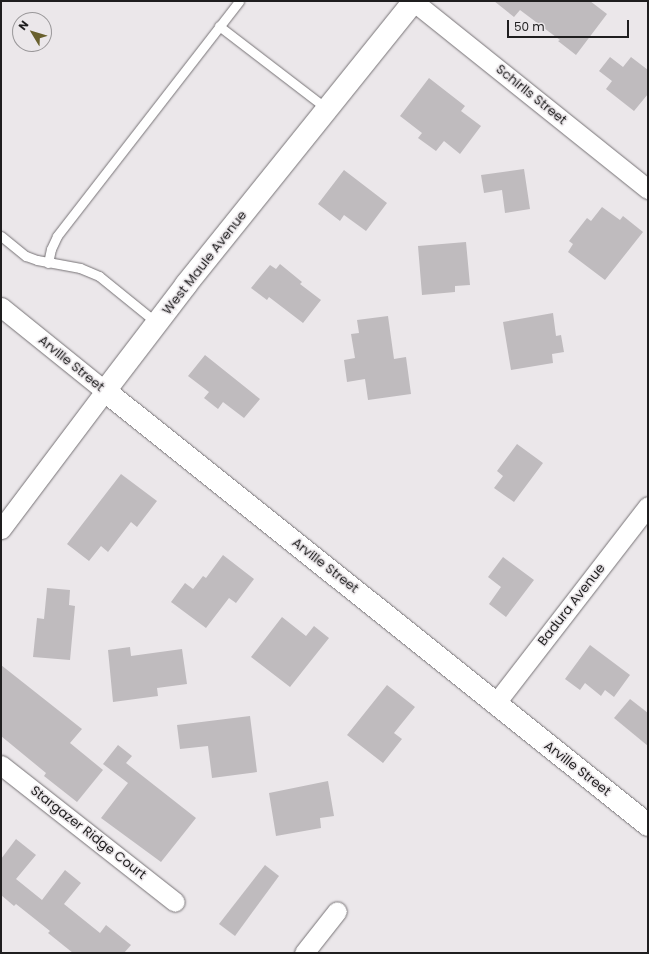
<!DOCTYPE html>
<html>
<head>
<meta charset="utf-8">
<style>
  body { margin:0 }
  #map { position:relative; width:649px; height:954px; overflow:hidden; background:#ebe7ea; font-family:Poppins,sans-serif }
  div>[style] { position:absolute }
  [style*='--x'] { left:calc(var(--x)*1px); top:calc(var(--y)*1px); width:calc(var(--w)*1px); rotate:calc(var(--a)*1deg) }
  .building>* { inset:0; background:#bfbbbe }
  .roads { filter:drop-shadow(0 0 1px #767275) drop-shadow(0 0 1px #767275) }
  .service>* { height:9px; margin:-4.5px; padding:0 4.5px; transform-origin:4.5px; border-radius:4.5px; background:#fff }
  .minor>* { height:19px; margin:-9.5px; padding:0 9.5px; transform-origin:9.5px; border-radius:9.5px; background:#fff }
  .tertiary>* { height:22px; margin:-11px; padding:0 11px; transform-origin:11px; border-radius:11px; background:#fff }
  span { translate:-50% -50%; white-space:nowrap; text-align:center; line-height:1.15; -webkit-text-stroke:3px #ebe7ea; paint-order:stroke }
  .street-label { font-size:13px; color:#1f1e1f }
  .frame { position:absolute; inset:0; border:2px solid #1f1e1f; pointer-events:none }
  .north { position:absolute; left:12px; top:12px; width:40px; height:40px; box-sizing:border-box; background:#ebe7ea; border:1px solid #999799; border-radius:50%; rotate:308deg; font-size:11px; font-weight:700; line-height:16px; text-align:center; color:#1f1e1f }
  .north::after { content:''; display:block; margin:auto; width:14px; height:18px; background:#69602d; clip-path:polygon(50% 0,100% 100%,50% 72%,0 100%) }
  .scale { position:absolute; left:507px; top:20px; width:122px; height:18px; box-sizing:border-box; border:2px solid #1f1e1f; border-top:0; padding-left:5px; font-size:12px; line-height:14px; white-space:nowrap; color:#1f1e1f; -webkit-text-stroke:3px #ebe7ea; paint-order:stroke }
</style>
</head>
<body>
<div id="map">
  <div class="building">
    <i style="clip-path:polygon(494px 1px,590px 1px,607px 14px,576px 55px,558px 41px,560px 40px,520px 10px,514px 17px)"></i>
    <i style="clip-path:polygon(610px 57px,623px 67px,631px 57px,648px 70px,648px 94px,634px 111px,606px 89px,612px 81px,599px 71px)"></i>
    <i style="clip-path:polygon(429px 78px,465px 106px,461px 111px,481px 126px,460px 154px,444px 141px,436px 151px,418px 138px,422px 133px,400px 116px)"></i>
    <i style="clip-path:polygon(524px 169px,530px 209px,505px 213px,502px 190px,484px 193px,481px 175px)"></i>
    <i style="clip-path:polygon(344px 170px,387px 203px,366px 231px,344px 215px,340px 221px,318px 204px)"></i>
    <i style="clip-path:polygon(602px 207px,620px 220px,623px 216px,643px 232px,605px 280px,568px 252px,573px 244px,569px 241px,587px 218px,591px 221px)"></i>
    <i style="clip-path:polygon(466px 242px,470px 285px,455px 286px,455px 292px,422px 295px,418px 246px)"></i>
    <i style="clip-path:polygon(280px 264px,302px 282px,300px 284px,321px 300px,303px 323px,269px 297px,267px 300px,251px 288px,270px 265px,276px 269px)"></i>
    <i style="clip-path:polygon(553px 313px,556px 336px,561px 335px,564px 352px,552px 354px,553px 363px,511px 370px,503px 322px)"></i>
    <i style="clip-path:polygon(388px 316px,394px 359px,406px 357px,411px 394px,368px 400px,365px 379px,347px 382px,344px 360px,355px 358px,351px 334px,359px 333px,357px 320px)"></i>
    <i style="clip-path:polygon(205px 355px,260px 399px,244px 418px,223px 402px,218px 409px,204px 398px,209px 392px,188px 376px)"></i>
    <i style="clip-path:polygon(517px 444px,543px 463px,514px 502px,494px 488px,503px 476px,497px 471px)"></i>
    <i style="clip-path:polygon(121px 474px,157px 501px,137px 527px,131px 522px,108px 552px,101px 546px,89px 561px,67px 544px)"></i>
    <i style="clip-path:polygon(223px 555px,254px 579px,236px 603px,229px 598px,206px 628px,171px 602px,185px 583px,193px 589px,203px 576px,206px 578px)"></i>
    <i style="clip-path:polygon(503px 557px,534px 580px,506px 617px,489px 604px,501px 587px,488px 577px)"></i>
    <i style="clip-path:polygon(47px 588px,70px 590px,69px 605px,75px 606px,70px 660px,33px 657px,37px 618px,44px 619px)"></i>
    <i style="clip-path:polygon(282px 617px,306px 636px,314px 626px,329px 638px,290px 687px,251px 657px)"></i>
    <i style="clip-path:polygon(590px 645px,630px 675px,614px 697px,605px 690px,601px 696px,585px 683px,580px 690px,565px 679px)"></i>
    <i style="clip-path:polygon(130px 647px,131px 656px,182px 649px,187px 684px,157px 688px,158px 696px,113px 702px,108px 650px)"></i>
    <i style="clip-path:polygon(1px 665px,82px 729px,70px 743px,103px 770px,77px 802px,44px 776px,46px 773px,1px 736px)"></i>
    <i style="clip-path:polygon(387px 685px,415px 707px,394px 733px,402px 739px,383px 763px,347px 735px)"></i>
    <i style="clip-path:polygon(630px 699px,648px 713px,648px 746px,614px 718px)"></i>
    <i style="clip-path:polygon(250px 716px,257px 772px,212px 778px,208px 746px,180px 749px,177px 725px)"></i>
    <i style="clip-path:polygon(118px 745px,132px 756px,126px 763px,196px 818px,161px 862px,101px 818px,128px 783px,103px 764px)"></i>
    <i style="clip-path:polygon(328px 781px,334px 816px,320px 818px,321px 828px,276px 836px,269px 793px)"></i>
    <i style="clip-path:polygon(16px 839px,36px 855px,16px 879px,42px 900px,65px 870px,81px 883px,64px 904px,100px 933px,106px 925px,131px 945px,124px 953px,73px 953px,48px 933px,50px 931px,16px 904px,14px 906px,1px 895px,1px 859px)"></i>
    <i style="clip-path:polygon(265px 865px,279px 876px,235px 936px,219px 924px)"></i>
  </div>
  <div class="roads">
    <div class="service">
      <i style="--x:219;--y:26;--w:136;--a:37.5"></i>
      <i style="--x:1;--y:236;--w:32;--a:39"></i>
      <i style="--x:26;--y:256;--w:12;--a:20"></i>
      <i style="--x:37;--y:260;--w:44;--a:10.5"></i>
      <i style="--x:80;--y:268;--w:21;--a:23"></i>
      <i style="--x:99;--y:276;--w:75;--a:39"></i>
      <i style="--x:48;--y:263;--w:14;--a:-78"></i>
      <i style="--x:51;--y:249;--w:14;--a:-65"></i>
      <i style="--x:57;--y:236;--w:297;--a:-52.2"></i>
    </div>
    <div class="minor">
      <i style="--x:413;--y:1;--w:301;--a:38.7"></i>
      <i style="--x:1;--y:307;--w:134;--a:38.9"></i>
      <i style="--x:105;--y:391;--w:173;--a:127"></i>
      <i style="--x:495;--y:704;--w:250;--a:-52.3"></i>
      <i style="--x:1;--y:765;--w:221;--a:38.2"></i>
      <i style="--x:304;--y:953;--w:53;--a:-51.8"></i>
    </div>
    <div class="tertiary">
      <i style="--x:414;--y:1;--w:364;--a:128.8"></i>
      <i style="--x:186;--y:285;--w:133;--a:127.4"></i>
      <i style="--x:105;--y:391;--w:695;--a:38.63"></i>
    </div>
  </div>
  <div class="street-label">
    <span style="left:531px;top:95px;rotate:39deg">Schirlls Street</span>
    <span style="left:205px;top:263px;rotate:-52deg">West Maule Avenue</span>
    <span style="left:71px;top:364px;rotate:39deg">Arville Street</span>
    <span style="left:325px;top:566px;rotate:38deg">Arville Street</span>
    <span style="left:572px;top:605px;rotate:-52deg">Badura Avenue</span>
    <span style="left:577px;top:769px;rotate:38deg">Arville Street</span>
    <span style="left:88px;top:833px;rotate:38deg">Stargazer Ridge Court</span>
  </div>
  <div class="frame"></div>
  <div class="north">N</div>
  <div class="scale">50 m</div>
</div>
</body>
</html>
